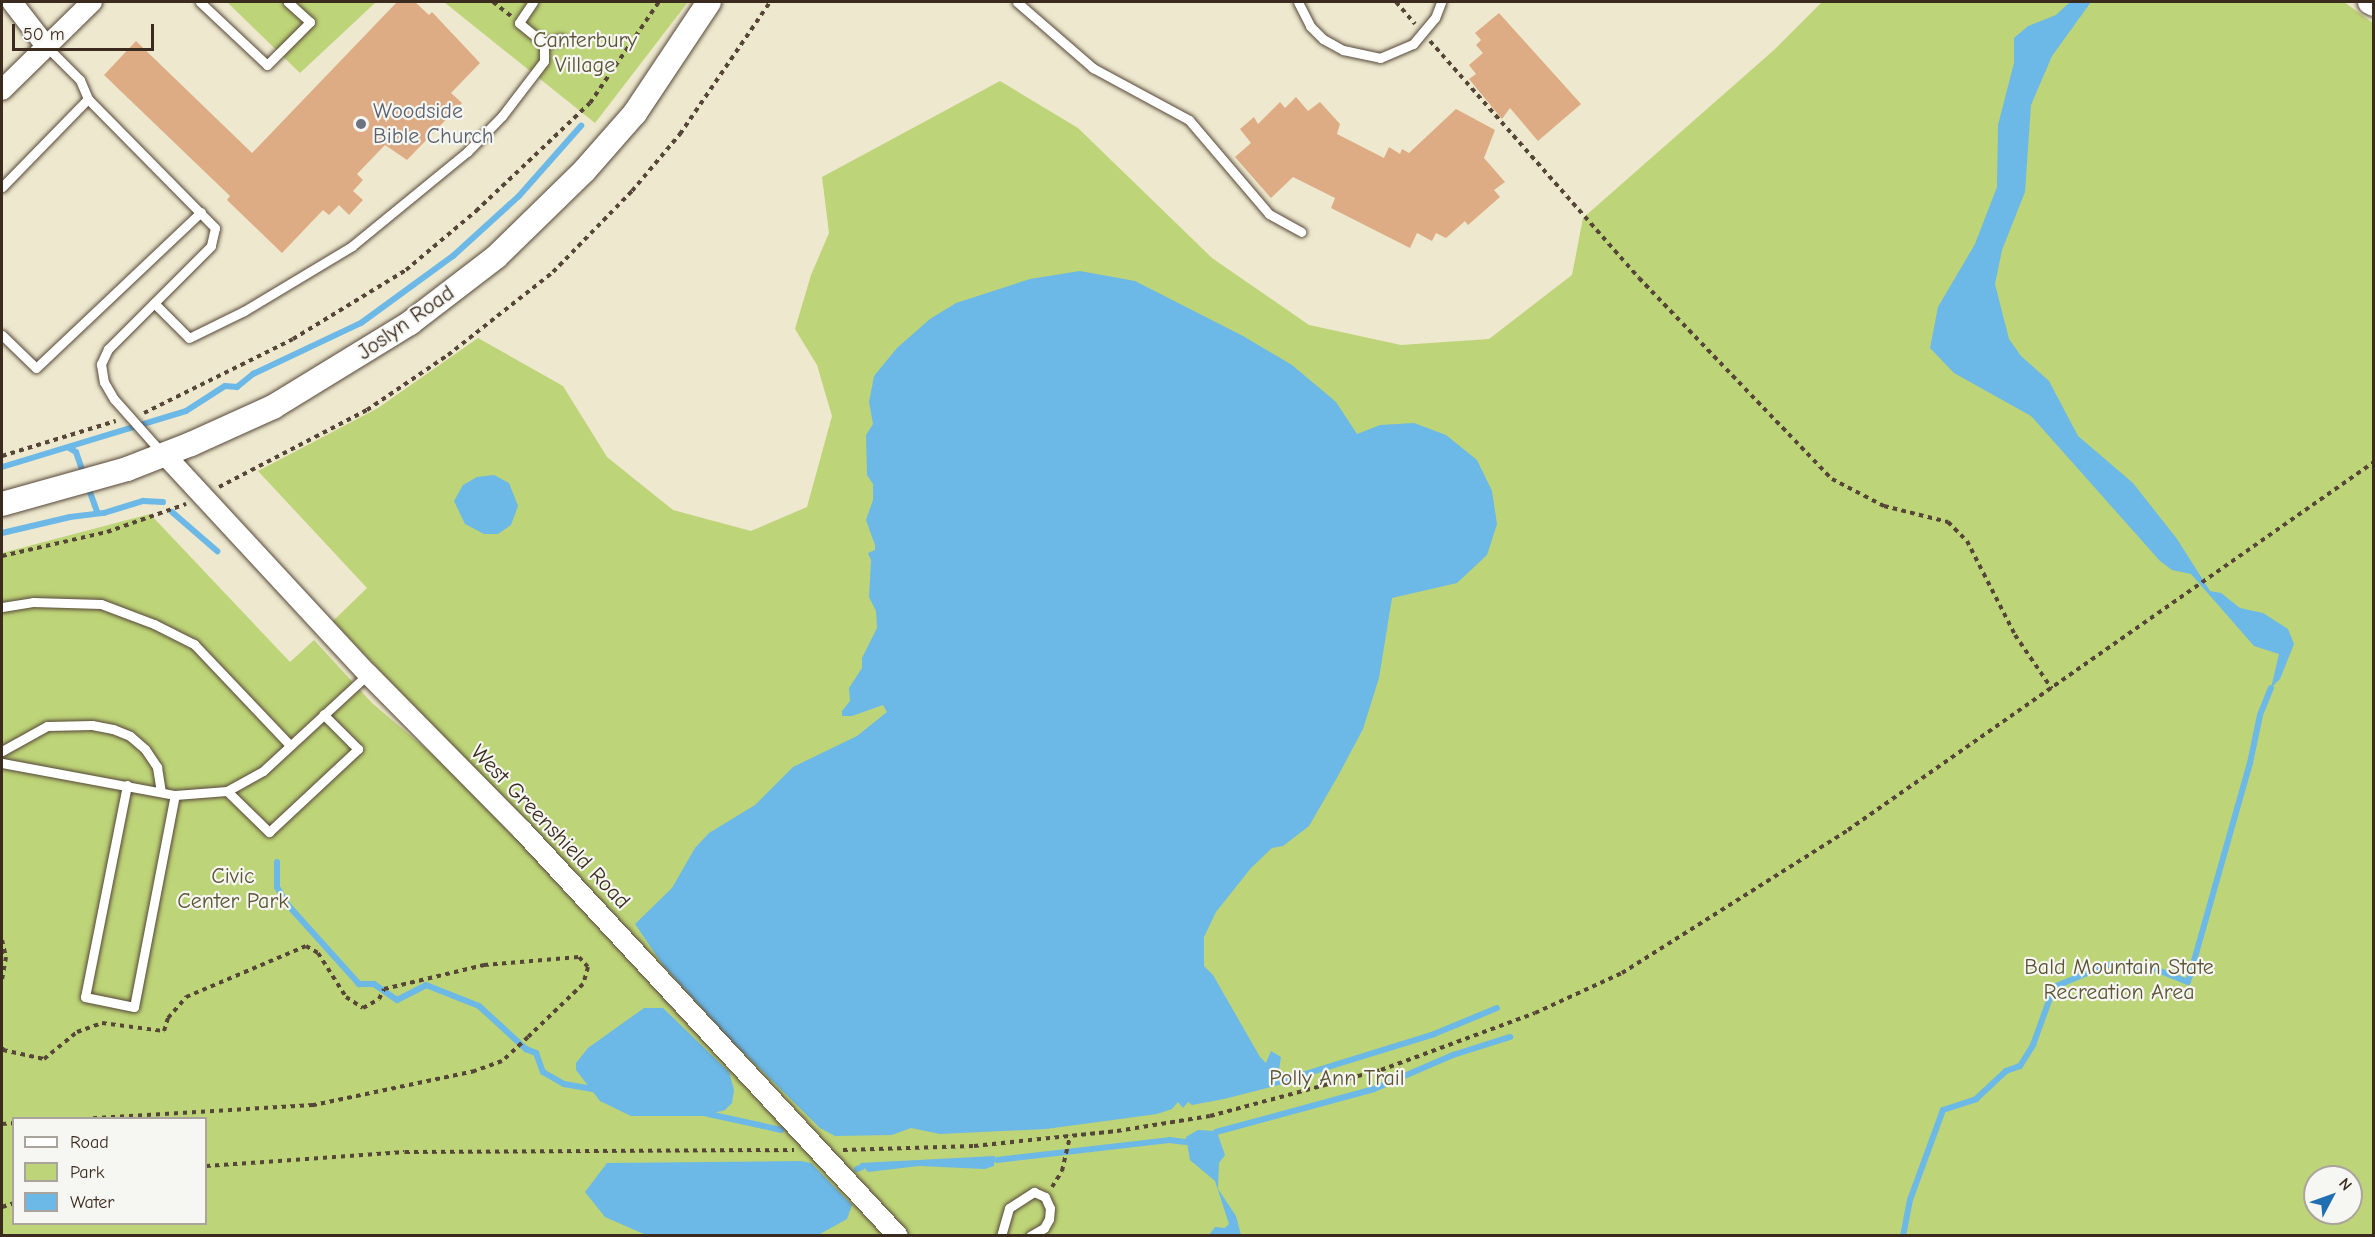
<!DOCTYPE html>
<html>
<head>
<meta charset="utf-8">
<style>
  body { margin:0 }
  #map { position:relative; width:2375px; height:1237px; overflow:hidden; background:#ede8ce; font-family:"Comic Neue",sans-serif }
  div>[style] { position:absolute }
  [style*='--x'] { left:calc(var(--x)*1px); top:calc(var(--y)*1px); width:calc(var(--w)*1px); rotate:calc(var(--a)*1deg) }
  .green>* { inset:0; background:#bed478 }
  .water>* { inset:0; background:#6cb8e6 }
  .stream>* { height:6px; margin:-3px; padding:0 3px; transform-origin:3px; border-radius:3px; background:#6cb8e6 }
  .building>* { inset:0; background:#ddac84 }
  .path>* { height:4px; margin-top:-2px; transform-origin:0; background:repeating-linear-gradient(90deg,#564638 0 4.5px,transparent 0 9px) }
  .roads { filter:drop-shadow(0 0 2px #564638) drop-shadow(0 0 2px #564638) }
  .service>* { height:9px; margin:-4.5px; padding:0 4.5px; transform-origin:4.5px; border-radius:4.5px; background:#fff }
  .minor>* { height:20px; margin:-10px; padding:0 10px; transform-origin:10px; border-radius:10px; background:#fff }
  .tertiary>* { height:24px; margin:-12px; padding:0 12px; transform-origin:12px; border-radius:12px; background:#fff }
  .dots>* { width:16px; height:16px; translate:-50% -50%; box-sizing:border-box; border:3px solid #f6f6f2; border-radius:50% }
  span { translate:-50% -50%; white-space:nowrap; text-align:center; line-height:1.15; -webkit-text-stroke:4.5px #f6f6f2; paint-order:stroke }
  .park-label { font-size:22px; color:#5c5434 }
  .worship-label { font-size:22px; color:#5b616d }
  .left { translate:0 -50%; text-align:left }
  .street-label { font-size:22px; color:#3b2a1e }
  .frame { position:absolute; inset:0; border:3px solid #3b2a1e; pointer-events:none }
  .legend { position:absolute; left:12px; top:1117px; width:195px; height:108px; box-sizing:border-box; background:#f6f6f2; border:2px solid #aba49d; margin:0; padding:8px 10px; list-style:none; font-size:18px; color:#3b2a1e }
  .legend li { display:flex; align-items:center; gap:12px; height:30px }
  .legend b { width:30px; border:2px solid #aba49d }
  .north { position:absolute; left:2303px; top:1165px; width:60px; height:60px; box-sizing:border-box; background:#f6f6f2; border:2px solid #aba49d; border-radius:50%; rotate:49deg; font-size:16px; font-weight:700; line-height:24px; text-align:center; color:#3b2a1e }
  .north::after { content:''; display:block; margin:auto; width:21px; height:27px; background:#1f6fb2; clip-path:polygon(50% 0,100% 100%,50% 72%,0 100%) }
  .scale { position:absolute; left:12px; top:24px; width:142px; height:27px; box-sizing:border-box; border:3px solid #3b2a1e; border-top:0; padding-left:8px; font-size:18px; line-height:21px; white-space:nowrap; color:#3b2a1e; -webkit-text-stroke:4px #f6f6f2; paint-order:stroke }
</style>
</head>
<body>
<div id="map">
  <div class="green">
    <i style="clip-path:polygon(227px 2px,376px 2px,300px 73px)"></i>
    <i style="clip-path:polygon(444px 2px,688px 2px,595px 123px)"></i>
    <i style="clip-path:polygon(evenodd,1822px 2px,2344px 2px,2373px 23px,2373px 1235px,2px 1236px,2px 553px,150px 514px,290px 662px,314px 640px,372px 703px,464px 781px,784px 1125px,810px 1125px,333px 621px,367px 588px,258px 471px,378px 408px,478px 338px,563px 386px,607px 457px,673px 510px,751px 531px,807px 507px,832px 416px,817px 365px,795px 329px,811px 275px,829px 233px,822px 177px,1000px 81px,1078px 128px,1212px 258px,1309px 325px,1401px 345px,1489px 339px,1572px 275px,1583px 218px,1774px 50px,1822px 2px,14px 1118px,206px 1118px,206px 1224px,14px 1224px,14px 1118px,1822px 2px,2315px 1177px,2351px 1177px,2351px 1213px,2315px 1213px,2315px 1177px)"></i>
  </div>
  <div class="water">
    <i style="clip-path:polygon(2070px 2px,2091px 2px,2052px 56px,2031px 105px,2025px 192px,2002px 250px,1995px 284px,2009px 339px,2021px 356px,2049px 381px,2078px 436px,2133px 483px,2177px 539px,2210px 591px,2221px 593px,2240px 608px,2263px 613px,2288px 629px,2294px 644px,2280px 679px,2271px 688px,2279px 654px,2254px 646px,2191px 574px,2172px 570px,2160px 561px,2031px 416px,1954px 373px,1930px 348px,1938px 307px,1975px 244px,1997px 187px,1998px 125px,2014px 63px,2014px 38px,2028px 26px,2056px 15px)"></i>
    <i style="clip-path:polygon(1080px 271px,1135px 281px,1243px 336px,1292px 365px,1336px 402px,1357px 434px,1380px 425px,1414px 423px,1446px 435px,1477px 460px,1492px 491px,1497px 524px,1487px 555px,1457px 583px,1392px 598px,1379px 678px,1363px 729px,1338px 776px,1309px 826px,1283px 846px,1272px 848px,1251px 868px,1216px 912px,1204px 937px,1204px 966px,1213px 975px,1260px 1057px,1266px 1063px,1271px 1051px,1281px 1057px,1279px 1070px,1288px 1075px,1287px 1083px,1224px 1099px,1192px 1105px,1188px 1102px,1183px 1108px,1178px 1102px,1172px 1109px,1157px 1114px,1046px 1129px,940px 1134px,911px 1128px,892px 1135px,835px 1136px,820px 1128px,732px 1041px,663px 965px,635px 924px,672px 888px,695px 848px,709px 833px,755px 805px,793px 767px,857px 736px,887px 712px,883px 705px,852px 716px,842px 716px,842px 711px,850px 701px,849px 688px,862px 668px,862px 658px,877px 628px,876px 611px,869px 597px,871px 560px,868px 553px,875px 550px,875px 545px,866px 520px,873px 500px,873px 484px,867px 475px,866px 435px,873px 424px,869px 402px,874px 376px,897px 348px,930px 319px,956px 303px,1030px 279px)"></i>
    <i style="clip-path:polygon(494px 475px,509px 483px,518px 506px,511px 525px,498px 534px,484px 534px,465px 524px,454px 501px,463px 485px,477px 477px)"></i>
    <i style="clip-path:polygon(644px 1008px,663px 1008px,729px 1072px,734px 1090px,732px 1103px,725px 1110px,702px 1116px,631px 1116px,600px 1101px,576px 1070px,576px 1063px,588px 1048px)"></i>
    <i style="clip-path:polygon(1198px 1130px,1215px 1131px,1218px 1135px,1225px 1155px,1219px 1163px,1218px 1189px,1236px 1216px,1241px 1235px,1209px 1235px,1215px 1227px,1225px 1228px,1229px 1224px,1215px 1181px,1190px 1160px,1186px 1137px)"></i>
    <i style="clip-path:polygon(995px 1156px,994px 1166px,985px 1169px,919px 1166px,868px 1172px,860px 1163px)"></i>
    <i style="clip-path:polygon(801px 1161px,811px 1163px,852px 1205px,847px 1219px,820px 1234px,646px 1235px,605px 1217px,585px 1192px,607px 1163px)"></i>
  </div>
  <div class="stream">
    <i style="--x:69;--y:448;--w:8;--a:30"></i>
    <i style="--x:76;--y:452;--w:24;--a:71"></i>
    <i style="--x:2;--y:467;--w:192;--a:-16.9"></i>
    <i style="--x:186;--y:411;--w:46;--a:-32.7"></i>
    <i style="--x:225;--y:386;--w:12;--a:5"></i>
    <i style="--x:237;--y:387;--w:21;--a:-39"></i>
    <i style="--x:253;--y:374;--w:119;--a:-25.3"></i>
    <i style="--x:361;--y:323;--w:114;--a:-36.1"></i>
    <i style="--x:453;--y:256;--w:89;--a:-42.3"></i>
    <i style="--x:519;--y:196;--w:94;--a:-48.5"></i>
    <i style="--x:87;--y:484;--w:30;--a:70"></i>
    <i style="--x:172;--y:512;--w:60;--a:40.9"></i>
    <i style="--x:2;--y:533;--w:70;--a:-13.2"></i>
    <i style="--x:70;--y:517;--w:34;--a:-7"></i>
    <i style="--x:104;--y:513;--w:41;--a:-17.1"></i>
    <i style="--x:143;--y:501;--w:20;--a:3"></i>
    <i style="--x:277;--y:862;--w:25;--a:90"></i>
    <i style="--x:277;--y:887;--w:20;--a:60"></i>
    <i style="--x:287;--y:904;--w:108;--a:48"></i>
    <i style="--x:359;--y:984;--w:15;--a:0"></i>
    <i style="--x:374;--y:984;--w:28;--a:35"></i>
    <i style="--x:397;--y:1000;--w:33;--a:-27"></i>
    <i style="--x:426;--y:985;--w:57;--a:21.6"></i>
    <i style="--x:479;--y:1006;--w:64;--a:42.5"></i>
    <i style="--x:526;--y:1049;--w:11;--a:22"></i>
    <i style="--x:536;--y:1053;--w:20;--a:70"></i>
    <i style="--x:543;--y:1072;--w:24;--a:30"></i>
    <i style="--x:564;--y:1084;--w:35;--a:10"></i>
    <i style="--x:1289;--y:1079;--w:152;--a:-17.2"></i>
    <i style="--x:1434;--y:1034;--w:68;--a:-22.4"></i>
    <i style="--x:704;--y:1113;--w:79;--a:12.4"></i>
    <i style="--x:1216;--y:1132;--w:164;--a:-15.2"></i>
    <i style="--x:1374;--y:1089;--w:86;--a:-23.3"></i>
    <i style="--x:1453;--y:1055;--w:60;--a:-17.5"></i>
    <i style="--x:997;--y:1160;--w:173;--a:-6.6"></i>
    <i style="--x:1169;--y:1140;--w:17;--a:7"></i>
    <i style="--x:857;--y:1169;--w:5;--a:-22"></i>
    <i style="--x:1903;--y:1236;--w:37;--a:-79"></i>
    <i style="--x:1910;--y:1200;--w:96;--a:-69.9"></i>
    <i style="--x:1943;--y:1110;--w:35;--a:-18"></i>
    <i style="--x:1976;--y:1099;--w:41;--a:-43"></i>
    <i style="--x:2006;--y:1071;--w:15;--a:-20"></i>
    <i style="--x:2020;--y:1066;--w:25;--a:-58"></i>
    <i style="--x:2033;--y:1045;--w:62;--a:-70.1"></i>
    <i style="--x:2054;--y:987;--w:56;--a:-22.9"></i>
    <i style="--x:2106;--y:965;--w:15;--a:-4"></i>
    <i style="--x:2121;--y:964;--w:37;--a:9"></i>
    <i style="--x:2158;--y:970;--w:32;--a:22"></i>
    <i style="--x:2188;--y:982;--w:228;--a:-74.2"></i>
    <i style="--x:2250;--y:763;--w:49;--a:-78.2"></i>
    <i style="--x:2260;--y:715;--w:29;--a:-68"></i>
  </div>
  <div class="building">
    <i style="clip-path:polygon(397px 2px,415px 2px,429px 15px,432px 12px,480px 63px,451px 93px,462px 103px,407px 160px,385px 145px,357px 174px,363px 180px,353px 191px,363px 200px,349px 215px,339px 205px,329px 215px,323px 210px,282px 253px,227px 200px,230px 196px,104px 75px,136px 41px,252px 153px)"></i>
    <i style="clip-path:polygon(1499px 13px,1581px 104px,1538px 141px,1510px 108px,1502px 119px,1469px 79px,1476px 74px,1469px 65px,1483px 53px,1476px 45px,1481px 40px,1475px 33px)"></i>
    <i style="clip-path:polygon(1296px 97px,1308px 111px,1320px 102px,1340px 124px,1337px 134px,1384px 158px,1389px 147px,1400px 154px,1402px 149px,1409px 153px,1456px 109px,1495px 130px,1484px 158px,1505px 182px,1494px 190px,1500px 197px,1468px 225px,1465px 221px,1446px 238px,1436px 233px,1432px 241px,1417px 233px,1410px 248px,1331px 208px,1335px 198px,1293px 177px,1271px 198px,1235px 157px,1251px 143px,1240px 129px,1254px 117px,1258px 124px,1280px 102px,1285px 108px)"></i>
  </div>
  <div class="path">
    <i style="--x:493;--y:2;--w:23;--a:38"></i>
    <i style="--x:1396;--y:2;--w:29;--a:49"></i>
    <i style="--x:1430;--y:41;--w:316;--a:48.6"></i>
    <i style="--x:1639;--y:278;--w:279;--a:46.2"></i>
    <i style="--x:1832;--y:479;--w:59;--a:27.4"></i>
    <i style="--x:1884;--y:506;--w:66;--a:14"></i>
    <i style="--x:1948;--y:522;--w:27;--a:45"></i>
    <i style="--x:1967;--y:541;--w:106;--a:62.9"></i>
    <i style="--x:2015;--y:635;--w:65;--a:55.6"></i>
    <i style="--x:144;--y:413;--w:166;--a:-26.4"></i>
    <i style="--x:293;--y:339;--w:132;--a:-31.4"></i>
    <i style="--x:406;--y:270;--w:92;--a:-40.1"></i>
    <i style="--x:476;--y:211;--w:157;--a:-43.5"></i>
    <i style="--x:590;--y:103;--w:122;--a:-55.7"></i>
    <i style="--x:2;--y:456;--w:119;--a:-17.1"></i>
    <i style="--x:219;--y:487;--w:167;--a:-27.5"></i>
    <i style="--x:367;--y:410;--w:98;--a:-34.2"></i>
    <i style="--x:448;--y:355;--w:134;--a:-38.3"></i>
    <i style="--x:553;--y:272;--w:113;--a:-45.7"></i>
    <i style="--x:632;--y:191;--w:75;--a:-49.9"></i>
    <i style="--x:680;--y:134;--w:160;--a:-55.7"></i>
    <i style="--x:2;--y:556;--w:108;--a:-12.9"></i>
    <i style="--x:107;--y:532;--w:84;--a:-19.5"></i>
    <i style="--x:2;--y:940;--w:17;--a:77"></i>
    <i style="--x:6;--y:957;--w:23;--a:100"></i>
    <i style="--x:2;--y:1047;--w:3;--a:72"></i>
    <i style="--x:3;--y:1050;--w:42;--a:12.4"></i>
    <i style="--x:44;--y:1059;--w:43;--a:-39.3"></i>
    <i style="--x:77;--y:1032;--w:27;--a:-20"></i>
    <i style="--x:102;--y:1023;--w:63;--a:7.4"></i>
    <i style="--x:164;--y:1031;--w:14;--a:-73"></i>
    <i style="--x:168;--y:1018;--w:28;--a:-49"></i>
    <i style="--x:186;--y:997;--w:130;--a:-23"></i>
    <i style="--x:306;--y:946;--w:14;--a:30"></i>
    <i style="--x:318;--y:953;--w:52;--a:57.5"></i>
    <i style="--x:346;--y:997;--w:20;--a:33"></i>
    <i style="--x:363;--y:1008;--w:18;--a:-29"></i>
    <i style="--x:379;--y:999;--w:11;--a:-63"></i>
    <i style="--x:384;--y:989;--w:103;--a:-13.5"></i>
    <i style="--x:484;--y:965;--w:95;--a:-4.8"></i>
    <i style="--x:579;--y:957;--w:13;--a:48"></i>
    <i style="--x:588;--y:967;--w:18;--a:106"></i>
    <i style="--x:583;--y:984;--w:76;--a:136.1"></i>
    <i style="--x:528;--y:1037;--w:35;--a:137"></i>
    <i style="--x:502;--y:1061;--w:29;--a:160"></i>
    <i style="--x:475;--y:1071;--w:166;--a:168.1"></i>
    <i style="--x:313;--y:1105;--w:222;--a:176.6"></i>
    <i style="--x:2;--y:1124;--w:12;--a:-5"></i>
    <i style="--x:843;--y:1150;--w:131;--a:-1.7"></i>
    <i style="--x:974;--y:1146;--w:144;--a:-6"></i>
    <i style="--x:1117;--y:1131;--w:94;--a:-9.2"></i>
    <i style="--x:1210;--y:1116;--w:177;--a:-15.1"></i>
    <i style="--x:1381;--y:1070;--w:164;--a:-20.3"></i>
    <i style="--x:1535;--y:1013;--w:96;--a:-24.7"></i>
    <i style="--x:1622;--y:973;--w:267;--a:-32.3"></i>
    <i style="--x:1848;--y:830;--w:642;--a:-34.98"></i>
    <i style="--x:206;--y:1166;--w:199;--a:-4"></i>
    <i style="--x:405;--y:1152;--w:389;--a:-0.3"></i>
    <i style="--x:1052;--y:1187;--w:19;--a:-58"></i>
    <i style="--x:1062;--y:1171;--w:36;--a:-77"></i>
    <i style="--x:2;--y:1207;--w:13;--a:-18"></i>
  </div>
  <div class="roads">
    <div class="service">
      <i style="--x:200;--y:2;--w:92;--a:43.2"></i>
      <i style="--x:267;--y:65;--w:61;--a:-45"></i>
      <i style="--x:310;--y:22;--w:30;--a:-138"></i>
      <i style="--x:533;--y:2;--w:25;--a:124"></i>
      <i style="--x:519;--y:23;--w:32;--a:39"></i>
      <i style="--x:1017;--y:2;--w:101;--a:41"></i>
      <i style="--x:1093;--y:68;--w:109;--a:28.4"></i>
      <i style="--x:1189;--y:120;--w:123;--a:49.6"></i>
      <i style="--x:1269;--y:214;--w:37;--a:29"></i>
      <i style="--x:1298;--y:2;--w:27;--a:63"></i>
      <i style="--x:1310;--y:26;--w:18;--a:45"></i>
      <i style="--x:1323;--y:39;--w:23;--a:29"></i>
      <i style="--x:1343;--y:50;--w:38;--a:12"></i>
      <i style="--x:1380;--y:58;--w:36;--a:-23"></i>
      <i style="--x:1413;--y:44;--w:34;--a:-50"></i>
      <i style="--x:1435;--y:18;--w:17;--a:-69"></i>
      <i style="--x:46;--y:46;--w:48;--a:45"></i>
      <i style="--x:80;--y:80;--w:21;--a:67"></i>
      <i style="--x:88;--y:99;--w:181;--a:45.4"></i>
      <i style="--x:215;--y:228;--w:18;--a:103"></i>
      <i style="--x:211;--y:246;--w:146;--a:135"></i>
      <i style="--x:108;--y:349;--w:17;--a:115"></i>
      <i style="--x:101;--y:364;--w:18;--a:81"></i>
      <i style="--x:104;--y:382;--w:20;--a:60"></i>
      <i style="--x:114;--y:399;--w:72;--a:48.4"></i>
      <i style="--x:2;--y:187;--w:123;--a:-45.7"></i>
      <i style="--x:154;--y:303;--w:49;--a:45"></i>
      <i style="--x:189;--y:338;--w:61;--a:-26.1"></i>
      <i style="--x:244;--y:311;--w:126;--a:-31"></i>
      <i style="--x:352;--y:246;--w:149;--a:-39.3"></i>
      <i style="--x:467;--y:152;--w:50;--a:-45.8"></i>
      <i style="--x:502;--y:116;--w:69;--a:-52.6"></i>
      <i style="--x:544;--y:61;--w:18;--a:-90"></i>
      <i style="--x:544;--y:43;--w:18;--a:-13"></i>
      <i style="--x:2;--y:335;--w:47;--a:44.1"></i>
      <i style="--x:36;--y:368;--w:227;--a:-43.4"></i>
      <i style="--x:2;--y:607;--w:31;--a:-9"></i>
      <i style="--x:33;--y:602;--w:68;--a:1.7"></i>
      <i style="--x:101;--y:604;--w:57;--a:20.7"></i>
      <i style="--x:154;--y:624;--w:45;--a:26.6"></i>
      <i style="--x:194;--y:644;--w:139;--a:46.5"></i>
      <i style="--x:2;--y:751;--w:51;--a:-29.1"></i>
      <i style="--x:47;--y:726;--w:45;--a:-1.3"></i>
      <i style="--x:92;--y:725;--w:21;--a:11"></i>
      <i style="--x:113;--y:729;--w:18;--a:22"></i>
      <i style="--x:130;--y:736;--w:20;--a:41"></i>
      <i style="--x:145;--y:749;--w:22;--a:56"></i>
      <i style="--x:157;--y:767;--w:25;--a:81"></i>
      <i style="--x:2;--y:763;--w:176;--a:10.5"></i>
      <i style="--x:175;--y:795;--w:52;--a:-4.4"></i>
      <i style="--x:227;--y:791;--w:41;--a:-29.1"></i>
      <i style="--x:263;--y:771;--w:143;--a:-42.7"></i>
      <i style="--x:127;--y:785;--w:216;--a:101.2"></i>
      <i style="--x:85;--y:997;--w:50;--a:11.5"></i>
      <i style="--x:134;--y:1007;--w:216;--a:-79.1"></i>
      <i style="--x:227;--y:791;--w:59;--a:44.3"></i>
      <i style="--x:269;--y:832;--w:122;--a:-43"></i>
      <i style="--x:358;--y:749;--w:49;--a:-135"></i>
      <i style="--x:1001;--y:1236;--w:29;--a:-74"></i>
      <i style="--x:1009;--y:1208;--w:30;--a:-33"></i>
      <i style="--x:1034;--y:1192;--w:12;--a:24"></i>
      <i style="--x:1045;--y:1197;--w:12;--a:66"></i>
      <i style="--x:1050;--y:1208;--w:11;--a:95"></i>
      <i style="--x:1049;--y:1219;--w:10;--a:119"></i>
      <i style="--x:1044;--y:1228;--w:16;--a:150"></i>
    </div>
    <div class="minor">
      <i style="--x:12;--y:2;--w:56;--a:52.3"></i>
      <i style="--x:2;--y:90;--w:126;--a:-44.4"></i>
      <i style="--x:164;--y:454;--w:300;--a:47.2"></i>
      <i style="--x:368;--y:674;--w:219;--a:45.4"></i>
      <i style="--x:522;--y:830;--w:553;--a:47.2"></i>
    </div>
    <div class="tertiary">
      <i style="--x:2370;--y:2;--w:4;--a:27"></i>
      <i style="--x:2;--y:504;--w:130;--a:-15.6"></i>
      <i style="--x:127;--y:469;--w:69;--a:-21.3"></i>
      <i style="--x:191;--y:444;--w:90;--a:-24.3"></i>
      <i style="--x:273;--y:407;--w:161;--a:-31.5"></i>
      <i style="--x:410;--y:323;--w:108;--a:-37.5"></i>
      <i style="--x:496;--y:257;--w:124;--a:-44.3"></i>
      <i style="--x:585;--y:170;--w:76;--a:-48.7"></i>
      <i style="--x:635;--y:113;--w:133;--a:-56.3"></i>
    </div>
  </div>
  <div class="dots">
    <i style="left:361px;top:124px;background:#6b7280"></i>
  </div>
  <div class="park-label">
    <span style="left:585px;top:53px">Canterbury<br>Village</span>
    <span style="left:233px;top:889px">Civic<br>Center Park</span>
    <span style="left:2119px;top:980px">Bald Mountain State<br>Recreation Area</span>
    <span style="left:1337px;top:1079px">Polly Ann Trail</span>
  </div>
  <div class="worship-label">
    <span class="left" style="left:373px;top:124px">Woodside<br>Bible Church</span>
  </div>
  <div class="street-label">
    <span style="left:406px;top:323px;rotate:-35deg">Joslyn Road</span>
    <span style="left:550px;top:827px;rotate:46deg">West Greenshield Road</span>
  </div>
  <div class="frame"></div>
  <ul class="legend">
  <li><b style="height:8px;background:#fff"></b>Road</li>
  <li><b style="height:16px;background:#bed478"></b>Park</li>
  <li><b style="height:16px;background:#6cb8e6"></b>Water</li>
  </ul>
  <div class="north">N</div>
  <div class="scale">50 m</div>
</div>
</body>
</html>
